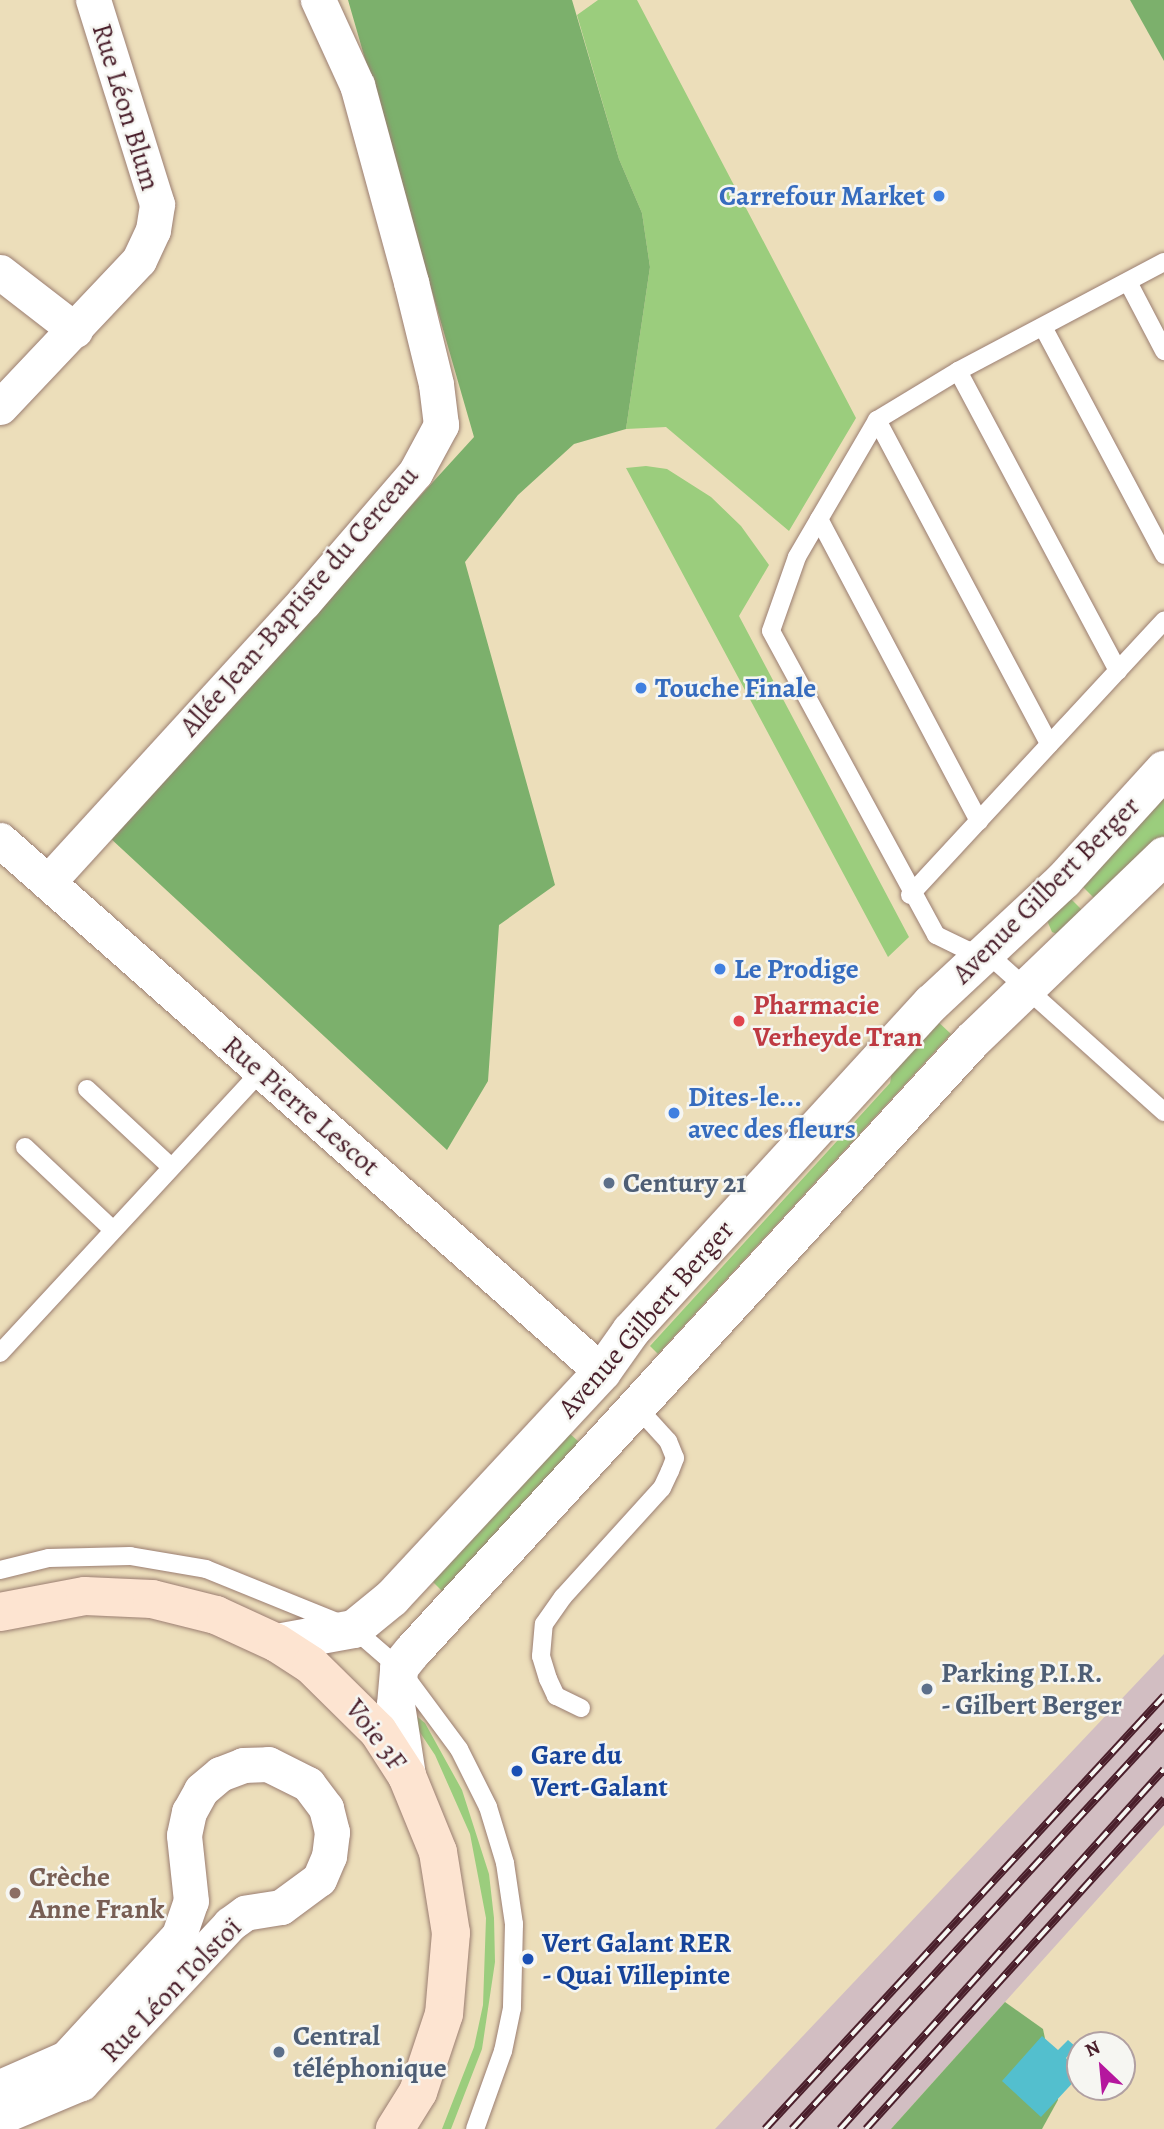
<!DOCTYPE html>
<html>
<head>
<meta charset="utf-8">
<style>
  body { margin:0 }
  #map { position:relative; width:1164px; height:2129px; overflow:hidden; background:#ecdeba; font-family:Alegreya,serif }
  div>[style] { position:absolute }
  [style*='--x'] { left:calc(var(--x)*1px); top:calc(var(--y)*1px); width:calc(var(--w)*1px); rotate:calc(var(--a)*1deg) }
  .industrial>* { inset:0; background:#d2bec2 }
  .green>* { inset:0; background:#9bcd7d }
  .forest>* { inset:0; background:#7cb06c }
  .water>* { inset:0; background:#53bfce }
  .roads { filter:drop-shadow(0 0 2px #9b7e72) drop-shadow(0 0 2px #9b7e72) }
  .service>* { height:18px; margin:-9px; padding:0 9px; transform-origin:9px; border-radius:9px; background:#fff }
  .minor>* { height:35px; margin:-17.5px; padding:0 17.5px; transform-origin:17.5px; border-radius:17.5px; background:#fff }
  .tertiary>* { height:38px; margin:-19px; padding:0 19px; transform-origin:19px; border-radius:19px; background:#fff }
  .secondary>* { height:38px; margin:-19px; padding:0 19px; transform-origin:19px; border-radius:19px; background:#fde4d1 }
  .rail>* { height:8px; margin-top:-4px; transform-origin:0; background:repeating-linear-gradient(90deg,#f6f6f2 0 16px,#4a1f2b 0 32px); box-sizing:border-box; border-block:2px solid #4a1f2b }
  .dots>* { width:19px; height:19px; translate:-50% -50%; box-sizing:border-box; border:4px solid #f6f6f2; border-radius:50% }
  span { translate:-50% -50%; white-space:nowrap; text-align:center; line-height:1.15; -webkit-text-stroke:5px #f6f6f2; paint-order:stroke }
  .street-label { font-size:28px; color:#4a1f2b }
  .shop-label { font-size:28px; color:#366cbe; font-weight:700 }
  .right { translate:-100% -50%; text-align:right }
  .left { translate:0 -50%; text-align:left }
  .health-label { font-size:28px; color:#be3a42; font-weight:700 }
  .service-label { font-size:28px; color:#4e5e75; font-weight:700 }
  .transit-label { font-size:28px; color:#164399; font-weight:700 }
  .education-label { font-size:28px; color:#785e54; font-weight:700 }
  .north { position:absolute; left:1066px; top:2031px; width:70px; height:70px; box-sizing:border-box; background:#f6f6f2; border:2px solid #b1a0a2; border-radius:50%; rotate:334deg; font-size:19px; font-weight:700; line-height:28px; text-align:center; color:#4a1f2b }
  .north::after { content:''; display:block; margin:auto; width:24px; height:32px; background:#b5179e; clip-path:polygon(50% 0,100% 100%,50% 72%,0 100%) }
</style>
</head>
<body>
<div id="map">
  <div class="industrial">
    <i style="clip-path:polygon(1164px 1654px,1164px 1825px,891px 2129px,715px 2129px)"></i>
  </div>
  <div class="green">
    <i style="clip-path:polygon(598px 0,637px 0,856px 418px,789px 531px,666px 427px,626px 429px,650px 267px,642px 213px,619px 159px,577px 15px)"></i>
    <i style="clip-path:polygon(646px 466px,667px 469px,711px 497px,741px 526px,769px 565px,739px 616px,909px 937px,888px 957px,626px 468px)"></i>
    <i style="clip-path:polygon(1164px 784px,1164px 844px,1102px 906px,1076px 880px)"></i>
    <i style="clip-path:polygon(1065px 893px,1091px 919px,1064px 937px,1052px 932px,1046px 918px)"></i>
    <i style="clip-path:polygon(933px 1017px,951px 1034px,658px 1354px,650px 1346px,890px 1083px,894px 1060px)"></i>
    <i style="clip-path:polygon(568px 1432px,579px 1442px,443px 1592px,432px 1581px)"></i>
    <i style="clip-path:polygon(414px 1714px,425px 1723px,462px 1790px,489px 1874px,494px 1918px,495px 1962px,482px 2049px,451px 2129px,442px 2129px,474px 2047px,483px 2005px,486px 1918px,470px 1834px,435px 1755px,411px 1719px)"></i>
  </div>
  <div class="forest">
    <i style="clip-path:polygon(348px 0,572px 0,619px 159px,642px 213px,650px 267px,626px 429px,574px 444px,518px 495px,465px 562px,555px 885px,499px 925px,488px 1081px,447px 1150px,109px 837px,474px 437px)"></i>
    <i style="clip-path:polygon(1130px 0,1164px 0,1164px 61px)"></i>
    <i style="clip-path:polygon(1005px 2002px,1043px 2029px,1058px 2100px,1042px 2129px,891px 2129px)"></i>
  </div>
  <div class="water">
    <i style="clip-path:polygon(1042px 2036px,1058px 2050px,1068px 2040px,1076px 2047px,1066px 2058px,1080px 2075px,1041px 2117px,1002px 2081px)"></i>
  </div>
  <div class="roads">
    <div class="service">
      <i style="--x:1164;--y:262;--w:233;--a:152.1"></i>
      <i style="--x:958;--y:371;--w:95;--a:148.8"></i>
      <i style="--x:877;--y:420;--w:159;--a:120.3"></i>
      <i style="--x:797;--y:557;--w:78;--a:109.4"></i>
      <i style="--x:771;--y:631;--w:346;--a:61.5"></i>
      <i style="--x:936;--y:935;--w:34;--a:26"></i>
      <i style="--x:967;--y:950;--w:21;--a:11"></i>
      <i style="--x:988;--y:954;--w:237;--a:41.9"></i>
      <i style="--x:1128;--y:282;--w:78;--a:62.4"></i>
      <i style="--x:1043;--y:327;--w:258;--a:62"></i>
      <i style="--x:958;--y:371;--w:340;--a:61.9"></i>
      <i style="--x:877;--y:420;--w:367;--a:62"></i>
      <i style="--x:819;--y:519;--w:342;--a:62.1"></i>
      <i style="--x:910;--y:895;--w:374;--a:-47.2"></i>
      <i style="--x:87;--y:1089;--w:113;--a:42.9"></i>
      <i style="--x:25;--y:1147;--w:118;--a:43.3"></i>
      <i style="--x:0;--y:1353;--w:384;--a:-47.2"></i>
      <i style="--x:0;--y:1570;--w:50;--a:-13.8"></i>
      <i style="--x:49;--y:1558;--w:81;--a:-1.4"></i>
      <i style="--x:130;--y:1556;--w:77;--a:9.7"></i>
      <i style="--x:206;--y:1569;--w:160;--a:22.1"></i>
      <i style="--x:354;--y:1629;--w:60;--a:40.9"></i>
      <i style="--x:399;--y:1668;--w:101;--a:53.5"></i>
      <i style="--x:459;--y:1749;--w:65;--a:63.4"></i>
      <i style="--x:488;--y:1807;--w:59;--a:73.1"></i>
      <i style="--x:505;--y:1863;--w:62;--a:81.6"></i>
      <i style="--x:514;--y:1924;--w:84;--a:91.4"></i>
      <i style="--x:512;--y:2008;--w:44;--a:101.8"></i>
      <i style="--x:503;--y:2051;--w:83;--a:109.7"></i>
      <i style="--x:581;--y:1708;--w:28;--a:-154"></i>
      <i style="--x:556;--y:1696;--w:19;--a:-115"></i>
      <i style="--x:548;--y:1679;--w:24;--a:-107"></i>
      <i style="--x:541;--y:1656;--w:32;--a:-85"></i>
      <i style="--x:544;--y:1624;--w:33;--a:-55"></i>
      <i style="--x:563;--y:1597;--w:147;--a:-47.8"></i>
      <i style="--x:662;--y:1488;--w:19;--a:-65"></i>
      <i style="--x:670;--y:1471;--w:14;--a:-69"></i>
      <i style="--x:675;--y:1458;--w:18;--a:-112"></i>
      <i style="--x:668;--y:1441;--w:46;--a:-132.4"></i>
    </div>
    <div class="minor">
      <i style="--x:0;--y:272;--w:95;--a:37.7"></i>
      <i style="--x:0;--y:407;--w:202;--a:-46.6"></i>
      <i style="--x:139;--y:260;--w:33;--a:-65"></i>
      <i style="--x:153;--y:230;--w:26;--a:-81"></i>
      <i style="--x:157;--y:204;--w:214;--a:-107.4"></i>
      <i style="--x:0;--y:840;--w:803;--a:41.47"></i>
      <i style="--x:48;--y:882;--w:378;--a:-47.6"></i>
      <i style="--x:303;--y:603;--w:172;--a:-49.3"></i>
      <i style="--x:415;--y:473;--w:55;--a:-61.6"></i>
      <i style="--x:441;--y:425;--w:41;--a:-97"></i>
      <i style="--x:436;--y:384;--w:105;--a:-103.8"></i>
      <i style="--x:411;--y:282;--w:204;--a:-105.3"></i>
      <i style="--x:357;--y:85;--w:94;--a:-114.6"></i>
      <i style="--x:0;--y:2087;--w:72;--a:-23.7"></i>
      <i style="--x:66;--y:2058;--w:167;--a:-47.4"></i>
      <i style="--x:179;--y:1935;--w:36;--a:-71"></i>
      <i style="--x:191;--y:1901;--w:66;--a:-96.1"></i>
      <i style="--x:184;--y:1835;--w:24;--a:-78"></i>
      <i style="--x:189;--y:1812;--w:25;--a:-61"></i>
      <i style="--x:201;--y:1790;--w:25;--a:-40"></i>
      <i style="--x:220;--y:1774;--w:25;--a:-21"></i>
      <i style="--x:243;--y:1765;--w:25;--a:-2"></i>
      <i style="--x:268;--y:1764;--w:45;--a:26.6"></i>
      <i style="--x:308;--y:1784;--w:30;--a:53"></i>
      <i style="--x:326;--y:1808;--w:25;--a:76"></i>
      <i style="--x:332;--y:1832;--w:24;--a:97"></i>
      <i style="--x:329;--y:1856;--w:25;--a:113"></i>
      <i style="--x:319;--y:1879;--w:47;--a:143.6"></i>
      <i style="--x:281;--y:1907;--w:36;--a:171"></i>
      <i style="--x:245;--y:1913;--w:19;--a:144"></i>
      <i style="--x:230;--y:1924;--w:218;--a:133.1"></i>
      <i style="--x:81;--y:2083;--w:88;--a:157.2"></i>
    </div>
    <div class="tertiary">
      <i style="--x:277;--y:1643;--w:78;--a:-10.3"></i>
      <i style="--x:354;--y:1629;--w:49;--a:-39.2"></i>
      <i style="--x:392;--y:1598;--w:309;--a:-47.1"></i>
      <i style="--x:602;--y:1372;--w:50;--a:-54.7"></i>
      <i style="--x:631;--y:1331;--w:445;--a:-47.5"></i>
      <i style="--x:932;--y:1003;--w:180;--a:-43"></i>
      <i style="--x:1064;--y:880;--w:149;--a:-47.7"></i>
      <i style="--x:407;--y:1776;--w:72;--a:-98.8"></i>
      <i style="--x:396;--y:1705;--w:37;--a:-85"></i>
      <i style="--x:399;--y:1668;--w:22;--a:-51"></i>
      <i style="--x:413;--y:1651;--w:827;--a:-47.5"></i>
      <i style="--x:972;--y:1041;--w:267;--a:-43.9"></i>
    </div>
    <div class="secondary">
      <i style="--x:0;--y:1612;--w:86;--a:-10.7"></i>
      <i style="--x:85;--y:1596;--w:67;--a:2.6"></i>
      <i style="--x:152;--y:1599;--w:66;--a:14"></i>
      <i style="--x:216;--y:1615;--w:67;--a:24.7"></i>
      <i style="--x:277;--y:1643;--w:40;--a:32.9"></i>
      <i style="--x:311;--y:1665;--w:94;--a:44.6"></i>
      <i style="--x:378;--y:1731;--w:54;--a:57.2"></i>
      <i style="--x:407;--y:1776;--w:82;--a:67.8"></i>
      <i style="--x:438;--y:1852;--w:82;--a:80.9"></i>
      <i style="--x:451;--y:1933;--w:81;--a:94.9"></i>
      <i style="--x:444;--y:2014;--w:82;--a:108.4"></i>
      <i style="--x:418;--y:2092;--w:44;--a:121.9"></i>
    </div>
  </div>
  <div class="rail">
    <i style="--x:765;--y:2129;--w:589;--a:-47.34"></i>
    <i style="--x:792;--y:2129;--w:549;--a:-47.36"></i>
    <i style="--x:840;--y:2129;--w:484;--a:-48"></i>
    <i style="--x:866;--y:2129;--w:445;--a:-47.9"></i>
  </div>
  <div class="dots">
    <i style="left:939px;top:196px;background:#3f7fe0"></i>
    <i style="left:641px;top:688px;background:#3f7fe0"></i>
    <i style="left:720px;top:969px;background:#3f7fe0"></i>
    <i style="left:739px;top:1021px;background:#e0444e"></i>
    <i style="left:674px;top:1113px;background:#3f7fe0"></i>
    <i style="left:609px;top:1183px;background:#5c6f8a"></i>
    <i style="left:927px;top:1689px;background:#5c6f8a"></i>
    <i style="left:517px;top:1771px;background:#1a4fb4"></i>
    <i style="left:15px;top:1893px;background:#8d6e63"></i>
    <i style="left:528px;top:1959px;background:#1a4fb4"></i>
    <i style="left:279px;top:2052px;background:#5c6f8a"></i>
  </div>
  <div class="street-label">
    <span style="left:126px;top:107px;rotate:73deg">Rue Léon Blum</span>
    <span style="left:299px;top:601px;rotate:-49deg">Allée Jean-Baptiste du Cerceau</span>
    <span style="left:1046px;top:890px;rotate:-45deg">Avenue Gilbert Berger</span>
    <span style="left:301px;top:1106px;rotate:41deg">Rue Pierre Lescot</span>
    <span style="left:646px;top:1319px;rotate:-49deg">Avenue Gilbert Berger</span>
    <span style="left:376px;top:1735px;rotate:53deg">Voie 3F</span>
    <span style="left:171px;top:1990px;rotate:-46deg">Rue Léon Tolstoï</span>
  </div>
  <div class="shop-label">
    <span class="right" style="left:925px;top:196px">Carrefour Market</span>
    <span class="left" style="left:655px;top:688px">Touche Finale</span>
    <span class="left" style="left:734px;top:969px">Le Prodige</span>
    <span class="left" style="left:688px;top:1113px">Dites-le...<br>avec des fleurs</span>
  </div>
  <div class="health-label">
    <span class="left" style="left:753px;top:1021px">Pharmacie<br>Verheyde Tran</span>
  </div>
  <div class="service-label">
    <span class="left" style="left:623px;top:1183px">Century 21</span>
    <span class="left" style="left:941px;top:1689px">Parking P.I.R.<br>- Gilbert Berger</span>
    <span class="left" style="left:293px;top:2052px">Central<br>téléphonique</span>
  </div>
  <div class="transit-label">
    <span class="left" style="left:531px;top:1771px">Gare du<br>Vert-Galant</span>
    <span class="left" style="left:542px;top:1959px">Vert Galant RER<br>- Quai Villepinte</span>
  </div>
  <div class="education-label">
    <span class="left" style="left:29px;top:1893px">Crèche<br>Anne Frank</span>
  </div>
  <div class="north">N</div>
</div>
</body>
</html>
